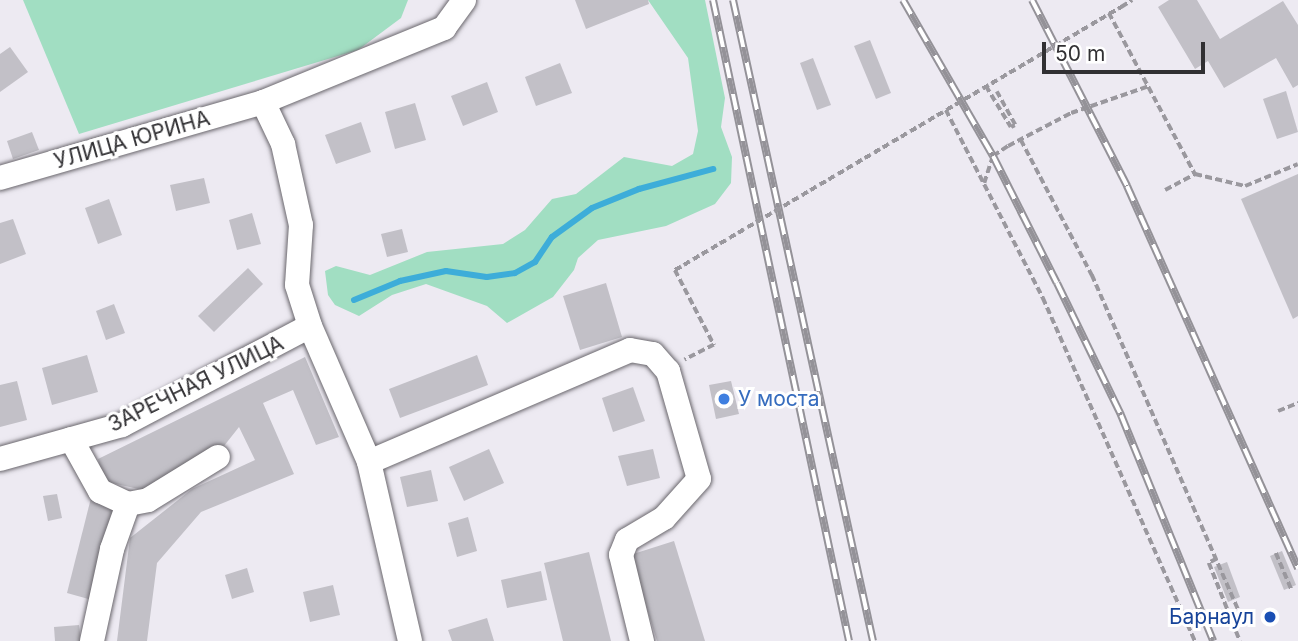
<!DOCTYPE html>
<html>
<head>
<meta charset="utf-8">
<style>
  body { margin:0 }
  #map { position:relative; width:1298px; height:641px; overflow:hidden; background:#edeaf2; font-family:Inter,sans-serif }
  div>[style] { position:absolute }
  [style*='--x'] { left:calc(var(--x)*1px); top:calc(var(--y)*1px); width:calc(var(--w)*1px); rotate:calc(var(--a)*1deg) }
  .green>* { inset:0; background:#a1dec2 }
  .stream>* { height:6px; margin:-3px; padding:0 3px; transform-origin:3px; border-radius:3px; background:#3dadd9 }
  .building>* { inset:0; background:#c2c0c7 }
  .path>* { height:3.5px; margin-top:-1.75px; transform-origin:0; background:repeating-linear-gradient(90deg,#9a989e 0 7px,transparent 0 10.5px) }
  .roads { filter:drop-shadow(0 0 2px #6a676d) drop-shadow(0 0 2px #6a676d) }
  .minor>* { height:24px; margin:-12px; padding:0 12px; transform-origin:12px; border-radius:12px; background:#fff }
  .rail>* { height:8px; margin-top:-4px; transform-origin:0; background:repeating-linear-gradient(90deg,#fff 0 16px,#949298 0 32px); box-sizing:border-box; border-block:2px solid #949298 }
  .path-bridge>* { height:3.5px; margin-top:-1.75px; transform-origin:0; background:repeating-linear-gradient(90deg,#9a989e 0 7px,transparent 0 10.5px) }
  .dots>* { width:19px; height:19px; translate:-50% -50%; box-sizing:border-box; border:4px solid #fff; border-radius:50% }
  span { translate:-50% -50%; white-space:nowrap; text-align:center; line-height:1.15; -webkit-text-stroke:6px #fff; paint-order:stroke }
  .street-label { font-size:21px; color:#313033 }
  .shop-label { font-size:21px; color:#366cbe }
  .left { translate:0 -50%; text-align:left }
  .transit-label { font-size:21px; color:#164399 }
  .right { translate:-100% -50%; text-align:right }
  .scale { position:absolute; left:1042px; top:42px; width:163px; height:32px; box-sizing:border-box; border:4px solid #313033; border-top:0; padding-left:9px; font-size:21px; line-height:24px; white-space:nowrap; color:#313033; -webkit-text-stroke:5px #fff; paint-order:stroke }
</style>
</head>
<body>
<div id="map">
  <div class="green">
    <i style="clip-path:polygon(23px 0,408px 0,401px 18px,358px 50px,79px 134px)"></i>
    <i style="clip-path:polygon(648px 0,705px 0,725px 98px,721px 127px,732px 157px,731px 183px,715px 204px,666px 226px,598px 240px,578px 258px,574px 270px,553px 297px,507px 323px,487px 306px,426px 284px,392px 295px,359px 316px,335px 305px,328px 295px,325px 271px,336px 266px,370px 275px,427px 252px,503px 244px,525px 230px,552px 199px,576px 194px,624px 157px,672px 166px,693px 154px,698px 131px,688px 58px)"></i>
  </div>
  <div class="stream">
    <i style="--x:354;--y:300;--w:50;--a:-22.4"></i>
    <i style="--x:400;--y:281;--w:47;--a:-12.3"></i>
    <i style="--x:446;--y:271;--w:41;--a:8.3"></i>
    <i style="--x:487;--y:277;--w:28;--a:-8"></i>
    <i style="--x:515;--y:273;--w:23;--a:-29"></i>
    <i style="--x:535;--y:262;--w:30;--a:-56"></i>
    <i style="--x:552;--y:237;--w:49;--a:-35.9"></i>
    <i style="--x:592;--y:208;--w:51;--a:-22"></i>
    <i style="--x:639;--y:189;--w:77;--a:-15.1"></i>
  </div>
  <div class="building">
    <i style="clip-path:polygon(575px 0,648px 0,649px 4px,586px 29px)"></i>
    <i style="clip-path:polygon(1169px 0,1197px 0,1220px 39px,1283px 1px,1298px 25px,1298px 85px,1293px 88px,1276px 58px,1224px 88px,1208px 61px,1195px 69px,1158px 7px)"></i>
    <i style="clip-path:polygon(870px 40px,891px 93px,876px 99px,854px 46px)"></i>
    <i style="clip-path:polygon(10px 47px,28px 72px,0 92px,0 54px)"></i>
    <i style="clip-path:polygon(813px 58px,831px 105px,817px 110px,800px 63px)"></i>
    <i style="clip-path:polygon(560px 63px,572px 93px,536px 106px,525px 77px)"></i>
    <i style="clip-path:polygon(487px 82px,498px 112px,463px 126px,451px 96px)"></i>
    <i style="clip-path:polygon(1286px 91px,1298px 132px,1277px 139px,1263px 99px)"></i>
    <i style="clip-path:polygon(415px 103px,426px 140px,395px 149px,385px 112px)"></i>
    <i style="clip-path:polygon(361px 122px,371px 152px,336px 164px,325px 135px)"></i>
    <i style="clip-path:polygon(32px 132px,39px 150px,13px 159px,7px 141px)"></i>
    <i style="clip-path:polygon(1298px 174px,1298px 316px,1293px 319px,1241px 199px)"></i>
    <i style="clip-path:polygon(204px 178px,210px 203px,176px 211px,170px 185px)"></i>
    <i style="clip-path:polygon(109px 199px,122px 235px,98px 244px,85px 208px)"></i>
    <i style="clip-path:polygon(252px 213px,261px 244px,237px 250px,229px 220px)"></i>
    <i style="clip-path:polygon(13px 219px,26px 254px,0 264px,0 223px)"></i>
    <i style="clip-path:polygon(402px 229px,408px 252px,387px 257px,381px 234px)"></i>
    <i style="clip-path:polygon(248px 268px,263px 284px,214px 332px,198px 316px)"></i>
    <i style="clip-path:polygon(606px 283px,622px 337px,580px 350px,563px 296px)"></i>
    <i style="clip-path:polygon(114px 304px,125px 333px,106px 340px,96px 311px)"></i>
    <i style="clip-path:polygon(87px 355px,98px 392px,52px 405px,42px 368px)"></i>
    <i style="clip-path:polygon(477px 355px,488px 385px,400px 418px,389px 389px)"></i>
    <i style="clip-path:polygon(305px 357px,339px 437px,316px 445px,293px 390px,263px 403px,294px 474px,201px 512px,157px 563px,147px 641px,117px 641px,130px 538px,192px 489px,255px 460px,239px 427px,224px 446px,143px 490px,103px 481px,98px 459px)"></i>
    <i style="clip-path:polygon(17px 381px,27px 420px,0 427px,0 385px)"></i>
    <i style="clip-path:polygon(731px 381px,739px 414px,716px 419px,709px 385px)"></i>
    <i style="clip-path:polygon(633px 387px,645px 421px,613px 432px,602px 398px)"></i>
    <i style="clip-path:polygon(489px 449px,504px 483px,464px 501px,449px 467px)"></i>
    <i style="clip-path:polygon(653px 449px,660px 478px,627px 486px,618px 456px)"></i>
    <i style="clip-path:polygon(431px 470px,438px 501px,407px 507px,400px 477px)"></i>
    <i style="clip-path:polygon(57px 494px,62px 518px,48px 521px,43px 496px)"></i>
    <i style="clip-path:polygon(91px 498px,117px 504px,92px 600px,67px 593px)"></i>
    <i style="clip-path:polygon(468px 517px,477px 551px,457px 557px,448px 523px)"></i>
    <i style="clip-path:polygon(674px 541px,705px 641px,657px 641px,630px 555px)"></i>
    <i style="clip-path:polygon(1282px 551px,1296px 585px,1284px 590px,1270px 556px)"></i>
    <i style="clip-path:polygon(589px 552px,611px 641px,563px 641px,544px 563px)"></i>
    <i style="clip-path:polygon(1227px 562px,1240px 597px,1228px 602px,1214px 567px)"></i>
    <i style="clip-path:polygon(247px 568px,254px 592px,232px 599px,225px 575px)"></i>
    <i style="clip-path:polygon(541px 571px,547px 600px,507px 608px,501px 580px)"></i>
    <i style="clip-path:polygon(333px 585px,340px 615px,310px 622px,303px 592px)"></i>
    <i style="clip-path:polygon(487px 618px,494px 641px,452px 641px,448px 630px)"></i>
    <i style="clip-path:polygon(79px 625px,81px 641px,55px 641px,54px 627px)"></i>
  </div>
  <div class="path">
    <i style="--x:1121;--y:7;--w:13;--a:-32"></i>
    <i style="--x:1109;--y:13;--w:183;--a:61.9"></i>
    <i style="--x:1195;--y:174;--w:51;--a:13.5"></i>
    <i style="--x:1245;--y:186;--w:57;--a:-22.5"></i>
    <i style="--x:986;--y:86;--w:48;--a:58.6"></i>
    <i style="--x:1011;--y:127;--w:4;--a:-27"></i>
    <i style="--x:1015;--y:125;--w:38;--a:-119"></i>
    <i style="--x:946;--y:110;--w:212;--a:62.7"></i>
    <i style="--x:1043;--y:298;--w:375;--a:66.1"></i>
    <i style="--x:1021;--y:140;--w:153;--a:62.3"></i>
    <i style="--x:1092;--y:275;--w:365;--a:66.4"></i>
    <i style="--x:984;--y:183;--w:28;--a:-72"></i>
    <i style="--x:993;--y:156;--w:18;--a:-34"></i>
    <i style="--x:1008;--y:146;--w:71;--a:-27.6"></i>
    <i style="--x:1071;--y:113;--w:83;--a:-19.1"></i>
    <i style="--x:1165;--y:190;--w:34;--a:-28"></i>
    <i style="--x:675;--y:270;--w:85;--a:62.5"></i>
    <i style="--x:714;--y:345;--w:33;--a:153"></i>
    <i style="--x:1278;--y:411;--w:22;--a:-22"></i>
    <i style="--x:1276;--y:553;--w:39;--a:67"></i>
    <i style="--x:1217;--y:559;--w:9;--a:153"></i>
    <i style="--x:1209;--y:563;--w:84;--a:68.3"></i>
  </div>
  <div class="roads">
    <div class="minor">
      <i style="--x:263;--y:102;--w:47;--a:64.5"></i>
      <i style="--x:283;--y:144;--w:83;--a:77.5"></i>
      <i style="--x:301;--y:225;--w:60;--a:93.8"></i>
      <i style="--x:297;--y:285;--w:43;--a:72.4"></i>
      <i style="--x:310;--y:326;--w:148;--a:66.5"></i>
      <i style="--x:369;--y:462;--w:184;--a:77.1"></i>
      <i style="--x:0;--y:178;--w:274;--a:-16.1"></i>
      <i style="--x:263;--y:102;--w:196;--a:-22.2"></i>
      <i style="--x:444;--y:28;--w:34;--a:-54"></i>
      <i style="--x:71;--y:439;--w:60;--a:60.9"></i>
      <i style="--x:100;--y:491;--w:31;--a:25"></i>
      <i style="--x:128;--y:504;--w:20;--a:-11"></i>
      <i style="--x:148;--y:500;--w:82;--a:-31.6"></i>
      <i style="--x:0;--y:459;--w:127;--a:-15.6"></i>
      <i style="--x:122;--y:425;--w:212;--a:-27.8"></i>
      <i style="--x:369;--y:462;--w:284;--a:-23.2"></i>
      <i style="--x:630;--y:350;--w:23;--a:10"></i>
      <i style="--x:653;--y:354;--w:23;--a:49"></i>
      <i style="--x:668;--y:371;--w:112;--a:74"></i>
      <i style="--x:699;--y:479;--w:52;--a:131.9"></i>
      <i style="--x:664;--y:518;--w:43;--a:149.3"></i>
      <i style="--x:627;--y:540;--w:16;--a:112"></i>
      <i style="--x:621;--y:555;--w:89;--a:76.3"></i>
      <i style="--x:92;--y:641;--w:94;--a:-77.7"></i>
      <i style="--x:112;--y:549;--w:48;--a:-70.4"></i>
    </div>
  </div>
  <div class="rail">
    <i style="--x:713;--y:0;--w:655;--a:78.02"></i>
    <i style="--x:733;--y:0;--w:656;--a:77.68"></i>
    <i style="--x:903;--y:0;--w:180;--a:60"></i>
    <i style="--x:993;--y:156;--w:142;--a:63.3"></i>
    <i style="--x:1057;--y:283;--w:147;--a:64.1"></i>
    <i style="--x:1121;--y:415;--w:244;--a:67.8"></i>
    <i style="--x:1032;--y:0;--w:209;--a:62.9"></i>
    <i style="--x:1127;--y:186;--w:419;--a:65.9"></i>
  </div>
  <div class="path-bridge">
    <i style="--x:675;--y:270;--w:518;--a:-30.53"></i>
  </div>
  <div class="dots">
    <i style="left:724px;top:399px;background:#3f7fe0"></i>
    <i style="left:1270px;top:617px;background:#1a4fb4"></i>
  </div>
  <div class="street-label">
    <span style="left:132px;top:140px;rotate:-16deg">УЛИЦА ЮРИНА</span>
    <span style="left:196px;top:384px;rotate:-26deg">ЗАРЕЧНАЯ УЛИЦА</span>
  </div>
  <div class="shop-label">
    <span class="left" style="left:738px;top:399px">У моста</span>
  </div>
  <div class="transit-label">
    <span class="right" style="left:1254px;top:617px">Барнаул</span>
  </div>
  <div class="scale">50 m</div>
</div>
</body>
</html>
